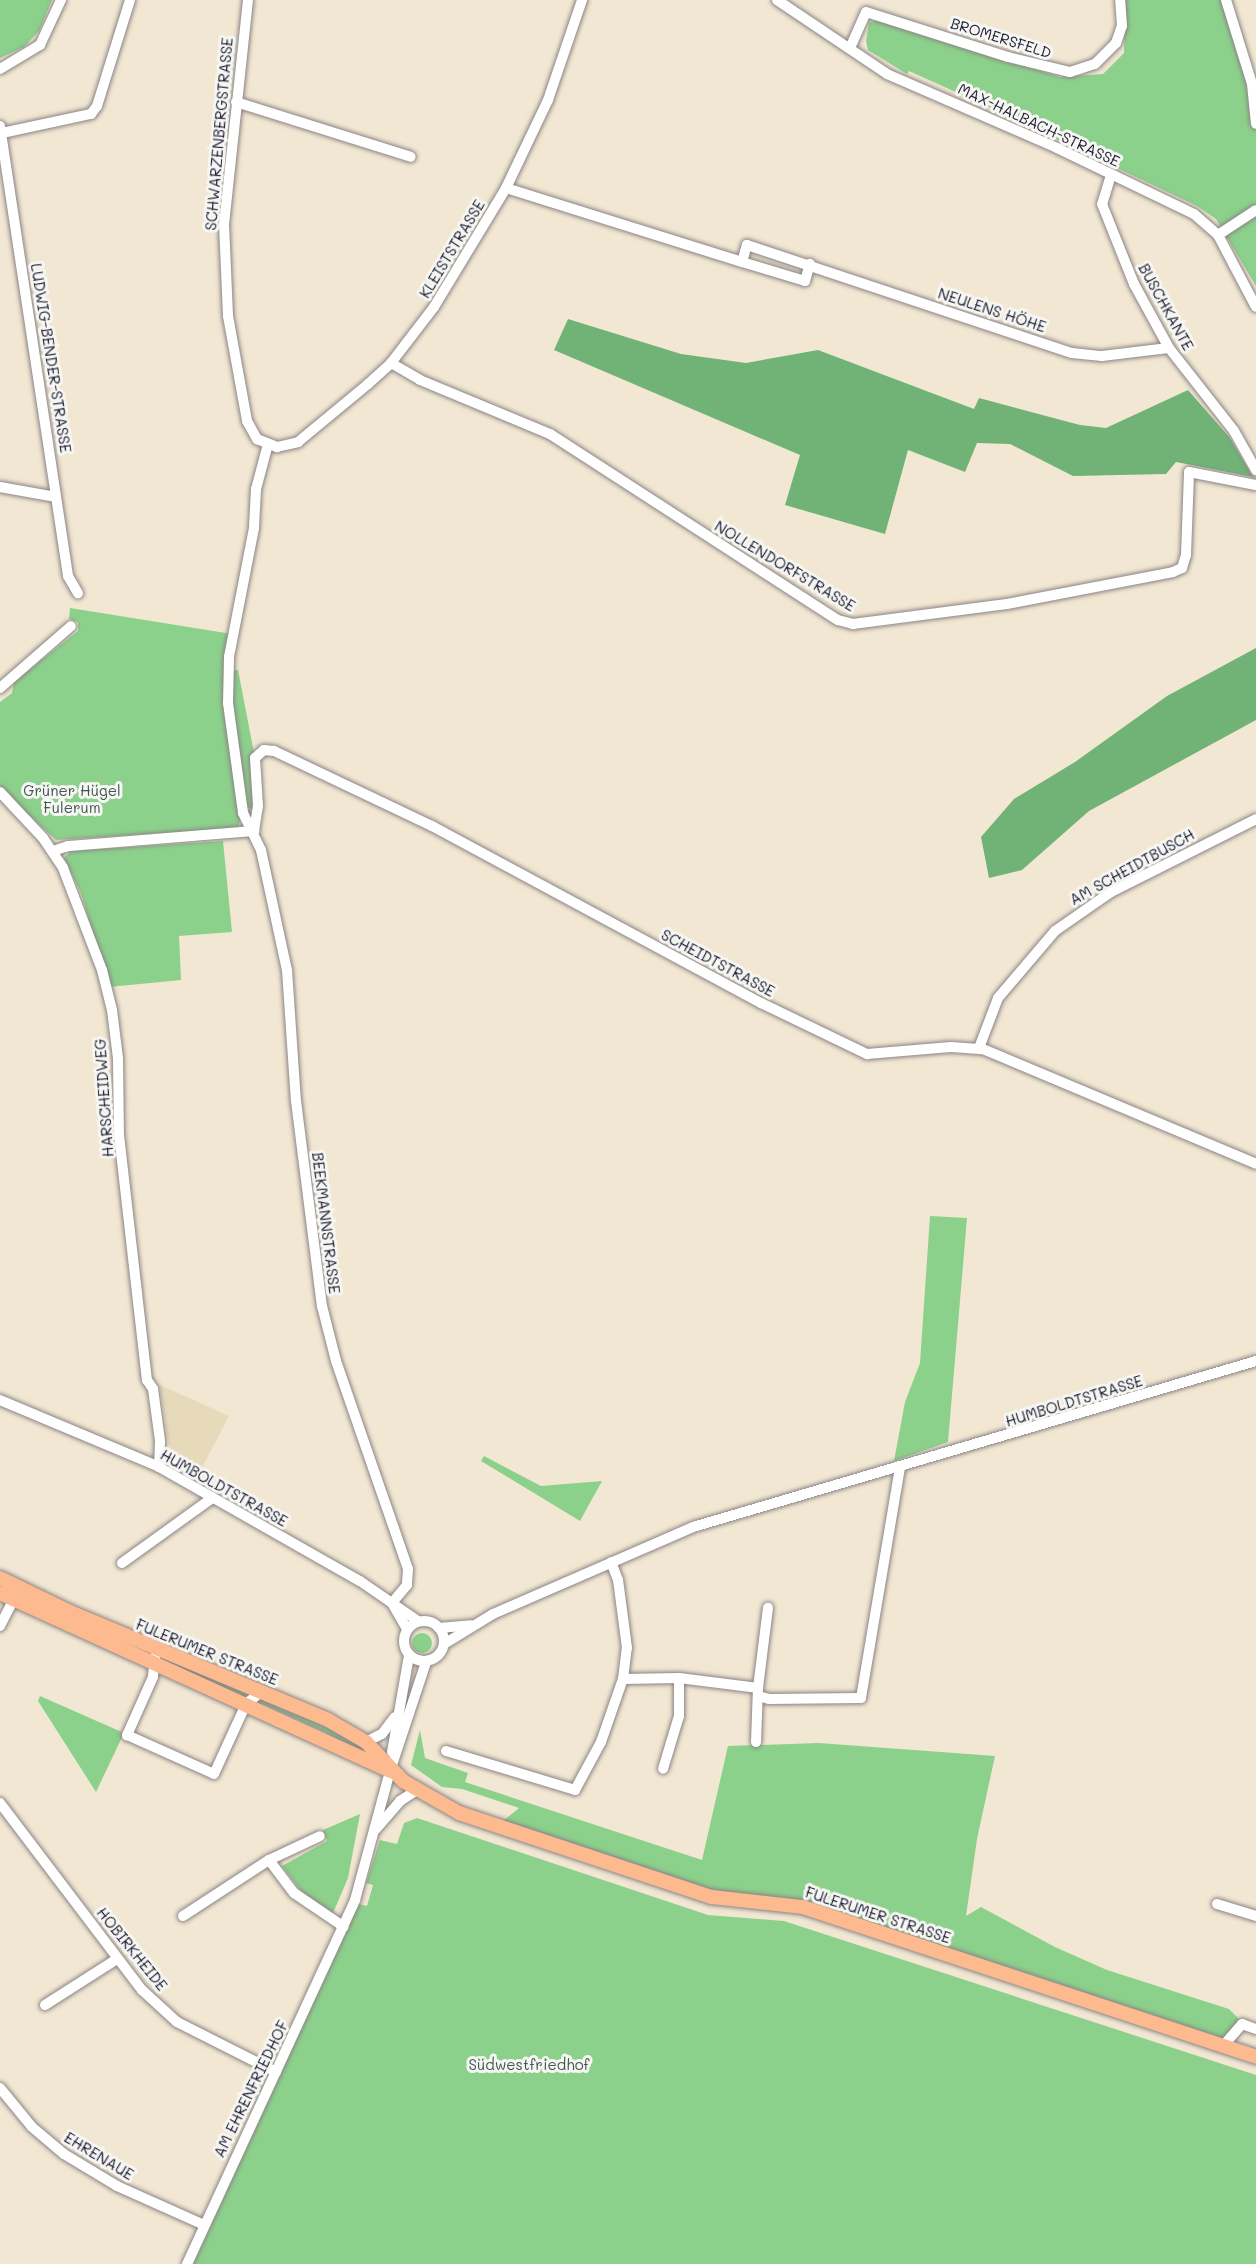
<!DOCTYPE html>
<html>
<head>
<meta charset="utf-8">
<style>
  body { margin:0 }
  #map { position:relative; width:1256px; height:2264px; overflow:hidden; background:#f2e7d2; font-family:Mali,sans-serif }
  div>[style] { position:absolute }
  [style*='--x'] { left:calc(var(--x)*1px); top:calc(var(--y)*1px); width:calc(var(--w)*1px); rotate:calc(var(--a)*1deg) }
  .built>* { inset:0; background:#e6daba }
  .green>* { inset:0; background:#8cd18b }
  .round { border-radius:50% }
  .forest>* { inset:0; background:#71b377 }
  .roads { filter:drop-shadow(0 0 2px #8a8486) drop-shadow(0 0 2px #8a8486) }
  .minor>* { height:10px; margin:-5px; padding:0 5px; transform-origin:5px; border-radius:5px; background:#fff }
  .minor>.ring { margin:-5px; padding:0; box-sizing:content-box; background:none; border:10px solid #fff; border-radius:50% }
  .major>* { height:14px; margin:-7px; padding:0 7px; transform-origin:7px; border-radius:7px; background:#fcba8e }
  span { translate:-50% -50%; white-space:nowrap; text-align:center; line-height:1.15; -webkit-text-stroke:6px #f6f6f2; paint-order:stroke }
  .street-label { font-size:15px; color:#22223b }
  .park-label { font-size:15px; color:#425753 }
</style>
</head>
<body>
<div id="map">
  <div class="built">
    <i style="clip-path:polygon(160px 1385px,229px 1416px,196px 1479px,178px 1464px,169px 1445px)"></i>
  </div>
  <div class="green">
    <i style="clip-path:polygon(0 0,52px 0,39px 31px,24px 47px,0 58px)"></i>
    <i style="clip-path:polygon(1125px 0,1222px 0,1256px 102px,1256px 286px,1216px 219px,1197px 206px,989px 107px,909px 71px,907px 74px,868px 50px,866px 41px,869px 23px,877px 20px,1060px 77px,1103px 74px,1124px 53px)"></i>
    <i style="clip-path:polygon(70px 608px,232px 634px,229px 651px,242px 814px,238px 828px,56px 840px,0 788px,0 702px,12px 693px,14px 682px,78px 631px,78px 622px,69px 619px)"></i>
    <i style="clip-path:polygon(238px 670px,255px 758px,253px 810px,245px 806px,228px 671px)"></i>
    <i style="clip-path:polygon(223px 841px,232px 932px,179px 936px,181px 980px,109px 987px,81px 893px,64px 858px,71px 851px)"></i>
    <i style="clip-path:polygon(930px 1216px,967px 1218px,948px 1442px,894px 1461px,905px 1402px,920px 1363px)"></i>
    <i style="clip-path:polygon(484px 1456px,541px 1486px,602px 1481px,580px 1521px,481px 1461px)"></i>
    <i class="round" style="left:412px;top:1633px;width:20px;height:20px"></i>
    <i style="clip-path:polygon(160px 1655px,251px 1691px,244px 1697px,229px 1694px,163px 1664px)"></i>
    <i style="clip-path:polygon(40px 1696px,124px 1733px,96px 1792px,38px 1701px)"></i>
    <i style="clip-path:polygon(261px 1698px,325px 1722px,373px 1753px,370px 1758px,327px 1733px,257px 1701px)"></i>
    <i style="clip-path:polygon(420px 1730px,425px 1758px,468px 1773px,465px 1782px,702px 1860px,728px 1746px,819px 1743px,995px 1756px,977px 1839px,966px 1916px,981px 1907px,1055px 1947px,1107px 1970px,1229px 2009px,1242px 2022px,1225px 2042px,806px 1901px,713px 1891px,503px 1821px,519px 1808px,462px 1789px,442px 1787px,411px 1765px)"></i>
    <i style="clip-path:polygon(360px 1814px,348px 1878px,333px 1913px,302px 1892px,282px 1866px,327px 1841px,323px 1830px)"></i>
    <i style="clip-path:polygon(417px 1818px,708px 1915px,784px 1921px,1256px 2075px,1256px 2264px,193px 2264px,359px 1904px,367px 1906px,373px 1885px,366px 1883px,380px 1840px,397px 1844px,404px 1823px)"></i>
  </div>
  <div class="forest">
    <i style="clip-path:polygon(568px 319px,681px 354px,746px 363px,818px 350px,974px 409px,979px 398px,1080px 425px,1106px 428px,1188px 390px,1230px 438px,1253px 477px,1176px 462px,1166px 474px,1073px 476px,1010px 444px,977px 443px,965px 472px,908px 450px,885px 534px,785px 505px,800px 455px,554px 350px)"></i>
    <i style="clip-path:polygon(1256px 648px,1256px 720px,1089px 811px,1022px 870px,989px 878px,981px 837px,1014px 799px,1075px 762px,1167px 696px)"></i>
  </div>
  <div class="roads">
    <div class="minor">
      <i style="--x:248;--y:0;--w:225;--a:96.1"></i>
      <i style="--x:224;--y:224;--w:92;--a:87.5"></i>
      <i style="--x:228;--y:316;--w:107;--a:79.7"></i>
      <i style="--x:247;--y:421;--w:21;--a:61"></i>
      <i style="--x:257;--y:439;--w:22;--a:22"></i>
      <i style="--x:277;--y:447;--w:22;--a:-13"></i>
      <i style="--x:298;--y:442;--w:91;--a:-39.6"></i>
      <i style="--x:368;--y:384;--w:31;--a:-42"></i>
      <i style="--x:391;--y:363;--w:71;--a:-52.5"></i>
      <i style="--x:434;--y:307;--w:139;--a:-58.8"></i>
      <i style="--x:506;--y:188;--w:98;--a:-64.5"></i>
      <i style="--x:548;--y:100;--w:106;--a:-71.2"></i>
      <i style="--x:777;--y:0;--w:133;--a:33.9"></i>
      <i style="--x:887;--y:74;--w:185;--a:23.5"></i>
      <i style="--x:1057;--y:148;--w:152;--a:25.7"></i>
      <i style="--x:1194;--y:214;--w:32;--a:41"></i>
      <i style="--x:1218;--y:235;--w:81;--a:62.2"></i>
      <i style="--x:1226;--y:0;--w:88;--a:72.8"></i>
      <i style="--x:1252;--y:84;--w:40;--a:84.3"></i>
      <i style="--x:850;--y:48;--w:39;--a:-66"></i>
      <i style="--x:866;--y:12;--w:149;--a:17.6"></i>
      <i style="--x:1008;--y:57;--w:64;--a:13.6"></i>
      <i style="--x:1070;--y:72;--w:26;--a:-18"></i>
      <i style="--x:1095;--y:64;--w:30;--a:-45"></i>
      <i style="--x:1116;--y:43;--w:18;--a:-71"></i>
      <i style="--x:1122;--y:26;--w:26;--a:-94"></i>
      <i style="--x:0;--y:69;--w:47;--a:-31"></i>
      <i style="--x:40;--y:45;--w:50;--a:-65"></i>
      <i style="--x:236;--y:102;--w:183;--a:17.4"></i>
      <i style="--x:0;--y:126;--w:455;--a:81.4"></i>
      <i style="--x:68;--y:576;--w:20;--a:60"></i>
      <i style="--x:2;--y:133;--w:91;--a:-12.1"></i>
      <i style="--x:91;--y:114;--w:10;--a:-53"></i>
      <i style="--x:97;--y:106;--w:111;--a:-72.7"></i>
      <i style="--x:1111;--y:175;--w:30;--a:107"></i>
      <i style="--x:1102;--y:204;--w:86;--a:68.2"></i>
      <i style="--x:1134;--y:284;--w:73;--a:61.3"></i>
      <i style="--x:1169;--y:348;--w:105;--a:51.9"></i>
      <i style="--x:1234;--y:431;--w:45;--a:60.6"></i>
      <i style="--x:506;--y:188;--w:247;--a:17.4"></i>
      <i style="--x:742;--y:262;--w:18;--a:-74"></i>
      <i style="--x:747;--y:245;--w:342;--a:18.4"></i>
      <i style="--x:1072;--y:353;--w:30;--a:6"></i>
      <i style="--x:1102;--y:356;--w:67;--a:-6.8"></i>
      <i style="--x:1218;--y:235;--w:45;--a:-33.3"></i>
      <i style="--x:742;--y:262;--w:66;--a:16.8"></i>
      <i style="--x:805;--y:281;--w:18;--a:-74"></i>
      <i style="--x:391;--y:363;--w:34;--a:30"></i>
      <i style="--x:420;--y:380;--w:141;--a:22.6"></i>
      <i style="--x:550;--y:434;--w:343;--a:32.9"></i>
      <i style="--x:838;--y:620;--w:16;--a:15"></i>
      <i style="--x:853;--y:624;--w:155;--a:-7.4"></i>
      <i style="--x:1007;--y:604;--w:169;--a:-10.9"></i>
      <i style="--x:1173;--y:572;--w:10;--a:-24"></i>
      <i style="--x:1182;--y:568;--w:14;--a:-73"></i>
      <i style="--x:1186;--y:555;--w:83;--a:-87.9"></i>
      <i style="--x:1189;--y:472;--w:68;--a:11"></i>
      <i style="--x:268;--y:444;--w:47;--a:104.9"></i>
      <i style="--x:256;--y:489;--w:39;--a:93"></i>
      <i style="--x:254;--y:528;--w:131;--a:101"></i>
      <i style="--x:229;--y:657;--w:46;--a:91.2"></i>
      <i style="--x:228;--y:703;--w:111;--a:82.2"></i>
      <i style="--x:243;--y:813;--w:41;--a:64.1"></i>
      <i style="--x:261;--y:850;--w:123;--a:77.8"></i>
      <i style="--x:287;--y:970;--w:131;--a:86.1"></i>
      <i style="--x:296;--y:1101;--w:207;--a:82.8"></i>
      <i style="--x:322;--y:1306;--w:57;--a:75.7"></i>
      <i style="--x:336;--y:1361;--w:220;--a:70.9"></i>
      <i style="--x:408;--y:1569;--w:16;--a:94"></i>
      <i style="--x:407;--y:1585;--w:23;--a:130"></i>
      <i style="--x:0;--y:487;--w:57;--a:10.1"></i>
      <i style="--x:0;--y:688;--w:94;--a:-41.1"></i>
      <i style="--x:0;--y:792;--w:63;--a:46.9"></i>
      <i style="--x:43;--y:838;--w:36;--a:56"></i>
      <i style="--x:63;--y:868;--w:109;--a:69.1"></i>
      <i style="--x:102;--y:970;--w:41;--a:76"></i>
      <i style="--x:112;--y:1010;--w:48;--a:82.9"></i>
      <i style="--x:118;--y:1058;--w:77;--a:89.3"></i>
      <i style="--x:119;--y:1135;--w:247;--a:83.5"></i>
      <i style="--x:147;--y:1380;--w:11;--a:56"></i>
      <i style="--x:153;--y:1389;--w:52;--a:82.3"></i>
      <i style="--x:160;--y:1441;--w:26;--a:92"></i>
      <i style="--x:254;--y:831;--w:25;--a:-81"></i>
      <i style="--x:258;--y:806;--w:48;--a:-93.6"></i>
      <i style="--x:255;--y:758;--w:12;--a:-42"></i>
      <i style="--x:264;--y:750;--w:10;--a:6"></i>
      <i style="--x:274;--y:751;--w:175;--a:25.4"></i>
      <i style="--x:432;--y:826;--w:374;--a:28.3"></i>
      <i style="--x:761;--y:1003;--w:118;--a:25.7"></i>
      <i style="--x:867;--y:1054;--w:84;--a:-4.8"></i>
      <i style="--x:951;--y:1047;--w:32;--a:4"></i>
      <i style="--x:983;--y:1049;--w:296;--a:22.8"></i>
      <i style="--x:53;--y:851;--w:16;--a:-18"></i>
      <i style="--x:68;--y:846;--w:187;--a:-4.6"></i>
      <i style="--x:979;--y:1048;--w:53;--a:-69.2"></i>
      <i style="--x:998;--y:998;--w:88;--a:-49.6"></i>
      <i style="--x:1055;--y:931;--w:68;--a:-34.9"></i>
      <i style="--x:1111;--y:892;--w:162;--a:-26.7"></i>
      <i style="--x:0;--y:1400;--w:173;--a:22.8"></i>
      <i style="--x:159;--y:1467;--w:231;--a:29.6"></i>
      <i style="--x:360;--y:1581;--w:70;--a:34.6"></i>
      <i style="--x:122;--y:1563;--w:111;--a:-35.8"></i>
      <i style="--x:392;--y:1603;--w:30;--a:60"></i>
      <i class="ring" style="left:404px;top:1621px;width:30px;height:30px"></i>
      <i style="--x:0;--y:1626;--w:36;--a:-63"></i>
      <i style="--x:439;--y:1628;--w:32;--a:-5"></i>
      <i style="--x:444;--y:1644;--w:57;--a:-31.5"></i>
      <i style="--x:493;--y:1614;--w:218;--a:-23.5"></i>
      <i style="--x:693;--y:1527;--w:587;--a:-16.43"></i>
      <i style="--x:155;--y:1657;--w:20;--a:96"></i>
      <i style="--x:153;--y:1677;--w:64;--a:114.1"></i>
      <i style="--x:127;--y:1735;--w:95;--a:24.1"></i>
      <i style="--x:214;--y:1774;--w:77;--a:-65.4"></i>
      <i style="--x:246;--y:1704;--w:19;--a:-39"></i>
      <i style="--x:679;--y:1678;--w:80;--a:7.2"></i>
      <i style="--x:623;--y:1679;--w:56;--a:-1"></i>
      <i style="--x:679;--y:1678;--w:38;--a:90"></i>
      <i style="--x:679;--y:1716;--w:55;--a:106.8"></i>
      <i style="--x:758;--y:1696;--w:11;--a:15"></i>
      <i style="--x:769;--y:1699;--w:92;--a:-0.6"></i>
      <i style="--x:861;--y:1698;--w:233;--a:-80.4"></i>
      <i style="--x:366;--y:1742;--w:18;--a:-27"></i>
      <i style="--x:382;--y:1734;--w:21;--a:-53"></i>
      <i style="--x:756;--y:1742;--w:54;--a:-87.9"></i>
      <i style="--x:758;--y:1688;--w:81;--a:-82.9"></i>
      <i style="--x:446;--y:1751;--w:135;--a:16.8"></i>
      <i style="--x:575;--y:1790;--w:55;--a:-61.6"></i>
      <i style="--x:601;--y:1742;--w:67;--a:-70.8"></i>
      <i style="--x:623;--y:1679;--w:31;--a:-83"></i>
      <i style="--x:627;--y:1648;--w:69;--a:-97.5"></i>
      <i style="--x:618;--y:1580;--w:19;--a:-111"></i>
      <i style="--x:392;--y:1752;--w:97;--a:-80"></i>
      <i style="--x:0;--y:1803;--w:235;--a:52.8"></i>
      <i style="--x:142;--y:1990;--w:47;--a:42.4"></i>
      <i style="--x:177;--y:2022;--w:111;--a:26.8"></i>
      <i style="--x:376;--y:1829;--w:37;--a:-49"></i>
      <i style="--x:400;--y:1801;--w:20;--a:-33"></i>
      <i style="--x:269;--y:1860;--w:41;--a:52.9"></i>
      <i style="--x:294;--y:1893;--w:60;--a:34.2"></i>
      <i style="--x:1217;--y:1904;--w:41;--a:17.1"></i>
      <i style="--x:183;--y:1916;--w:103;--a:-33.1"></i>
      <i style="--x:269;--y:1860;--w:56;--a:-25.2"></i>
      <i style="--x:45;--y:2005;--w:85;--a:-32.6"></i>
      <i style="--x:1223;--y:2046;--w:29;--a:-49"></i>
      <i style="--x:1242;--y:2024;--w:15;--a:20"></i>
      <i style="--x:0;--y:2088;--w:50;--a:50.6"></i>
      <i style="--x:32;--y:2127;--w:42;--a:40.2"></i>
      <i style="--x:64;--y:2154;--w:62;--a:31.1"></i>
      <i style="--x:117;--y:2186;--w:93;--a:24.1"></i>
      <i style="--x:187;--y:2264;--w:401;--a:-65.2"></i>
      <i style="--x:355;--y:1900;--w:134;--a:-74.8"></i>
      <i style="--x:390;--y:1771;--w:115;--a:-71.7"></i>
    </div>
    <div class="major">
      <i style="--x:0;--y:1578;--w:78;--a:25.9"></i>
      <i style="--x:70;--y:1612;--w:280;--a:22.7"></i>
      <i style="--x:328;--y:1720;--w:44;--a:30.1"></i>
      <i style="--x:366;--y:1742;--w:54;--a:46.5"></i>
      <i style="--x:403;--y:1781;--w:64;--a:29.7"></i>
      <i style="--x:459;--y:1813;--w:267;--a:18.4"></i>
      <i style="--x:712;--y:1897;--w:92;--a:6.3"></i>
      <i style="--x:803;--y:1907;--w:477;--a:18.3"></i>
      <i style="--x:0;--y:1593;--w:429;--a:24.5"></i>
    </div>
  </div>
  <div class="street-label">
    <span style="left:1001px;top:38px;rotate:17deg">BROMERSFELD</span>
    <span style="left:1039px;top:125px;rotate:25deg">MAX-HALBACH-STRASSE</span>
    <span style="left:219px;top:134px;rotate:-85deg">SCHWARZENBERGSTRASSE</span>
    <span style="left:452px;top:249px;rotate:-59deg">KLEISTSTRASSE</span>
    <span style="left:1166px;top:307px;rotate:61deg">BUSCHKANTE</span>
    <span style="left:992px;top:310px;rotate:18deg">NEULENS HÖHE</span>
    <span style="left:51px;top:358px;rotate:81deg">LUDWIG-BENDER-STRASSE</span>
    <span style="left:785px;top:566px;rotate:31deg">NOLLENDORFSTRASSE</span>
    <span style="left:1132px;top:867px;rotate:-29deg">AM SCHEIDTBUSCH</span>
    <span style="left:718px;top:963px;rotate:28deg">SCHEIDTSTRASSE</span>
    <span style="left:104px;top:1098px;rotate:-94deg">HARSCHEIDWEG</span>
    <span style="left:326px;top:1223px;rotate:83deg">BEEKMANNSTRASSE</span>
    <span style="left:1074px;top:1401px;rotate:-17deg">HUMBOLDTSTRASSE</span>
    <span style="left:224px;top:1488px;rotate:29deg">HUMBOLDTSTRASSE</span>
    <span style="left:207px;top:1652px;rotate:22deg">FULERUMER STRASSE</span>
    <span style="left:878px;top:1915px;rotate:18deg">FULERUMER STRASSE</span>
    <span style="left:132px;top:1949px;rotate:51deg">HOBIRKHEIDE</span>
    <span style="left:251px;top:2089px;rotate:-64deg">AM EHRENFRIEDHOF</span>
    <span style="left:99px;top:2156px;rotate:31deg">EHRENAUE</span>
  </div>
  <div class="park-label">
    <span style="left:72px;top:799px">Grüner Hügel<br>Fulerum</span>
    <span style="left:529px;top:2065px">Südwestfriedhof</span>
  </div>
</div>
</body>
</html>
